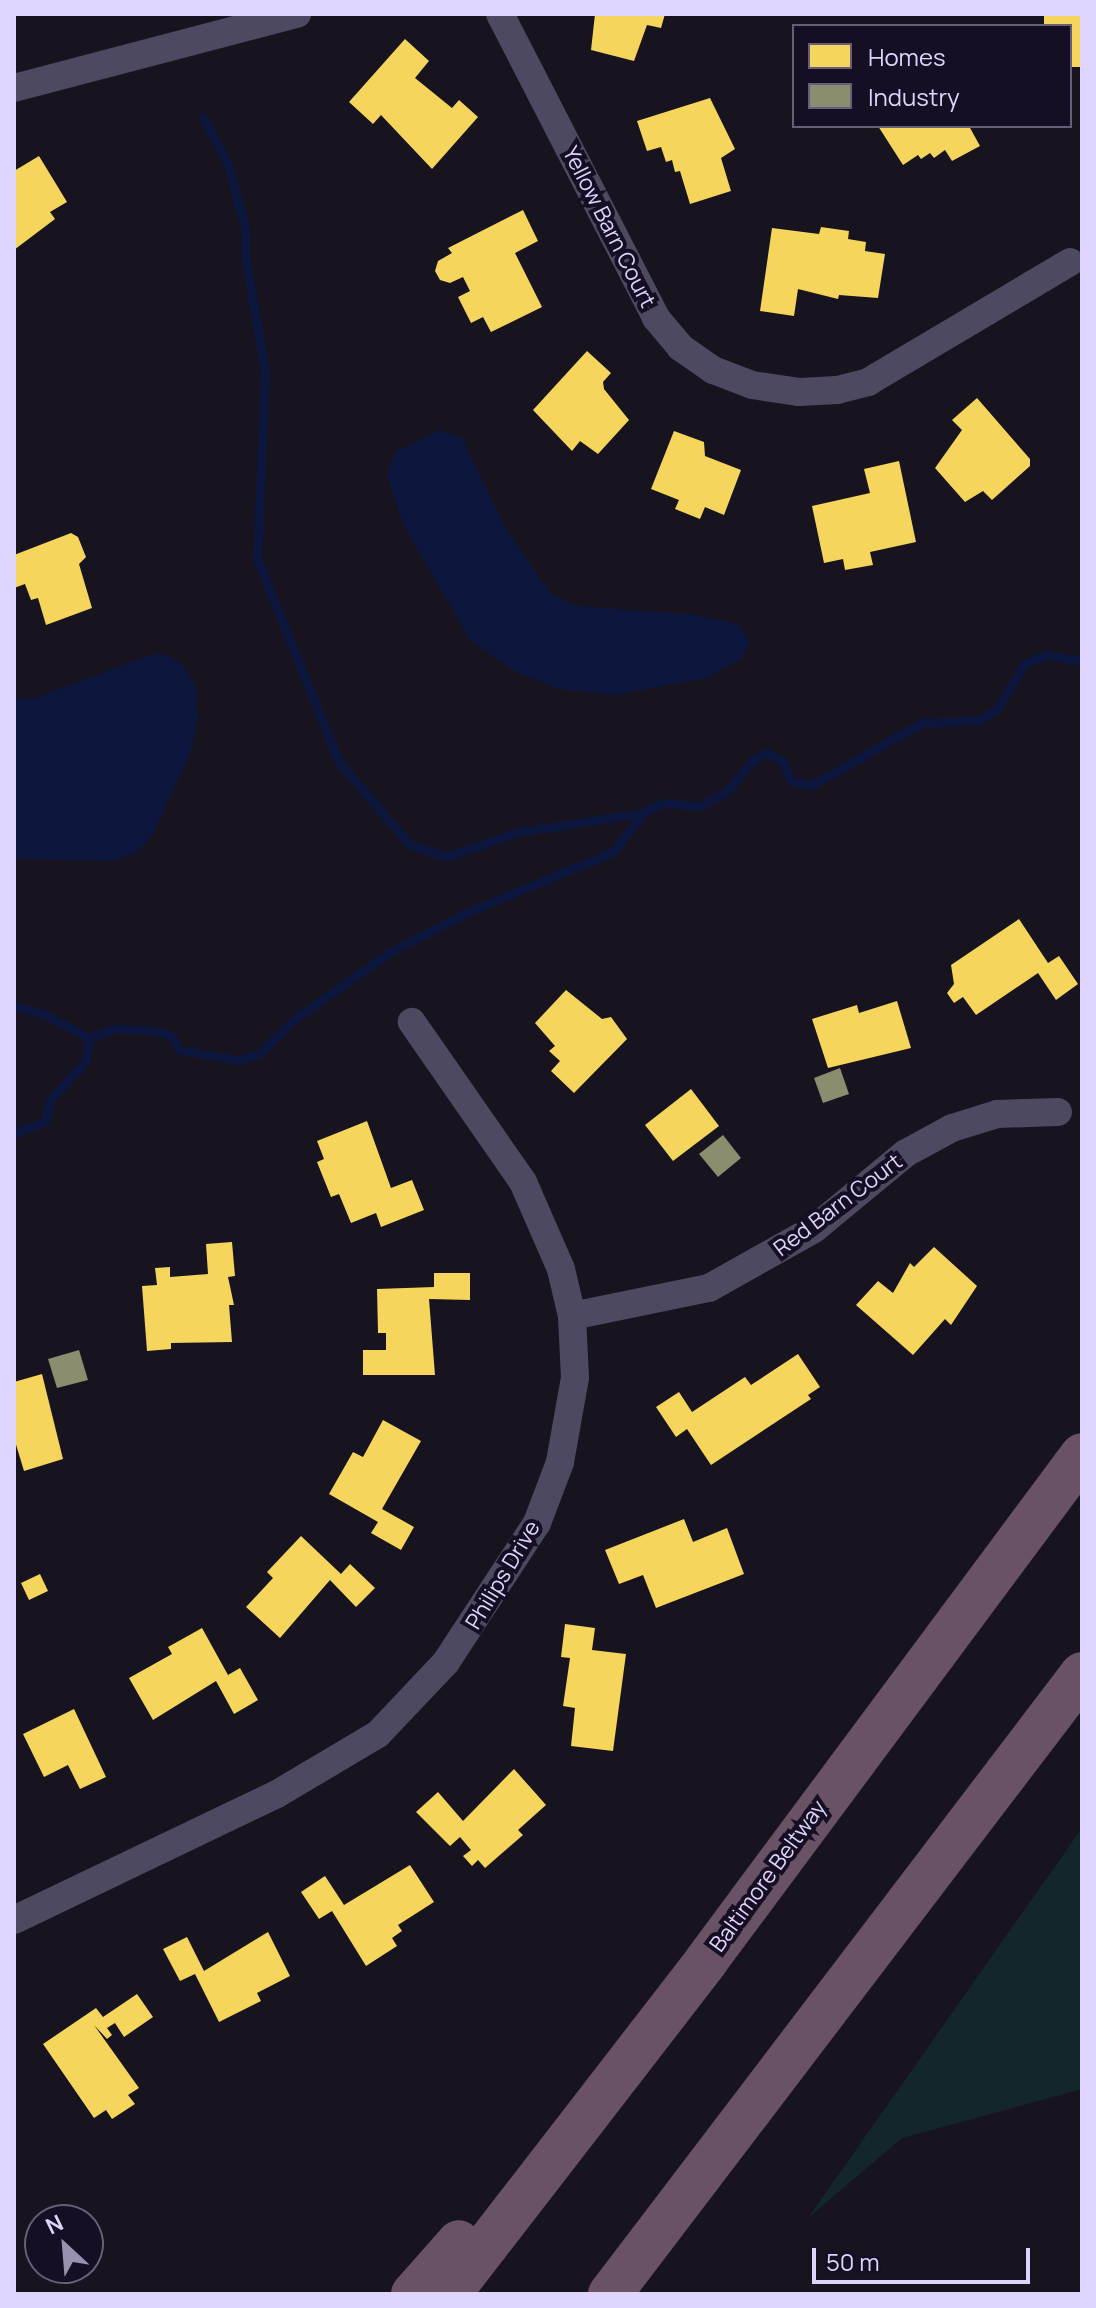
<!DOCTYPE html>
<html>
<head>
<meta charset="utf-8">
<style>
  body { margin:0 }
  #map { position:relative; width:1096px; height:2308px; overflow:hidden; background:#17141f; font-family:Manrope,sans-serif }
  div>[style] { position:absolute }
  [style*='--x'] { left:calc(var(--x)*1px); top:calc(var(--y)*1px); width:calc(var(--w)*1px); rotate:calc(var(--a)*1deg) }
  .green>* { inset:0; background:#13272b }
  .water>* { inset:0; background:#0d173d }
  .homes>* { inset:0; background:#f6d55c }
  .industry>* { inset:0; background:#8c8c6e }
  .stream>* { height:9px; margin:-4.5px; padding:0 4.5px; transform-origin:4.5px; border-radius:4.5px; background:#0d173d }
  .street>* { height:28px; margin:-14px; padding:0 14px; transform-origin:14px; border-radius:14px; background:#4d4960 }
  .highway>* { height:44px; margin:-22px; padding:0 22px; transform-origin:22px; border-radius:22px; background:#695266 }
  span { translate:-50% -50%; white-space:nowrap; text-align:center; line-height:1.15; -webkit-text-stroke:8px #160f24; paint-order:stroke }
  .street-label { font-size:22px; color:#dfd4fd }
  .frame { position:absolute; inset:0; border:16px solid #dfd4fd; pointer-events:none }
  .legend { position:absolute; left:792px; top:24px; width:280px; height:104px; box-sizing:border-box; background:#160f24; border:2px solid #665e7b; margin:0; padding:10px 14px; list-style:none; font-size:24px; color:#dfd4fd }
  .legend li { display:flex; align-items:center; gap:16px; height:40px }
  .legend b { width:40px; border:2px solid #665e7b }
  .north { position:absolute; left:24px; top:2204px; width:80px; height:80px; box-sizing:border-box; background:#160f24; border:2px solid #665e7b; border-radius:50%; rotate:334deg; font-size:22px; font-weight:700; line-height:32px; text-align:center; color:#dfd4fd }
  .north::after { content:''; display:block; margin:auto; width:28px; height:36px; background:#9991af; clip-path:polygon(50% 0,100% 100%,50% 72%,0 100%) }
  .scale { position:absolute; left:812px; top:2248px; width:218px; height:36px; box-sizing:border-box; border:4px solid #dfd4fd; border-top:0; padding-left:10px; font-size:24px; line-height:28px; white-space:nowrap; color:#dfd4fd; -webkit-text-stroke:6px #160f24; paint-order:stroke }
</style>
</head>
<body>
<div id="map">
  <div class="green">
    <i style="clip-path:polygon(1082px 1828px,1082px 2089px,902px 2138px,808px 2218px)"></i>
  </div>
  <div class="water">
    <i style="clip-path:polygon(440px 430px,462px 438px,504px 526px,551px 594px,577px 606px,689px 614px,739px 624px,750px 644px,742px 658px,707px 678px,615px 695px,559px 689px,514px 671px,470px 640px,405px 528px,387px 476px,395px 452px)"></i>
    <i style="clip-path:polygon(153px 654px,171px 656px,183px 666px,196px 686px,198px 720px,189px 757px,151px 837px,135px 854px,109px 861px,14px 859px,14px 698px,33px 699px)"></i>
  </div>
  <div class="homes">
    <i style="clip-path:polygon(595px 14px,665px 14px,661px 28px,647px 25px,634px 61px,591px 50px)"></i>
    <i style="clip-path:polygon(1044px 14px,1082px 14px,1082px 67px,1070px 67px,1070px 26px,1044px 26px)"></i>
    <i style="clip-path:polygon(405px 39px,429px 61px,415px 78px,452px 108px,459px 100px,478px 117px,432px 169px,381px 115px,373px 124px,349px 102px)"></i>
    <i style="clip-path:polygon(710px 98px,735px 149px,721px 158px,731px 191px,690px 204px,680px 171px,675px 172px,672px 160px,666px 162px,661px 147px,647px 151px,637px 121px)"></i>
    <i style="clip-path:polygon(878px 126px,969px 126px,980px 146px,952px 161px,945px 150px,934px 158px,930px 153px,921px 159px,918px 155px,903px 165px)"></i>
    <i style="clip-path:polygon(39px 156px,67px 202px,50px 212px,55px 219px,14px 250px,14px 171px)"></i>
    <i style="clip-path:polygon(523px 210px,538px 241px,515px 253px,542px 307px,491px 332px,483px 317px,471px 323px,458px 297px,470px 291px,463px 277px,450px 283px,440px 280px,435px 271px,438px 261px,452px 253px,448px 248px)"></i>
    <i style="clip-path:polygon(821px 227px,849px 231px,848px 239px,866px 242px,865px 251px,885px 254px,878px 298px,839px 295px,838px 299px,798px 289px,794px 316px,760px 311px,772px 228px,819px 234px)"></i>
    <i style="clip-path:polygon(587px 351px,611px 373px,603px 382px,604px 389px,629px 420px,598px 454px,580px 441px,572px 451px,533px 410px)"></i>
    <i style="clip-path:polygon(977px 398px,1030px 459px,1030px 466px,992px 500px,983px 491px,965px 502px,935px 468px,962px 430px,952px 420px)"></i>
    <i style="clip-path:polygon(674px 431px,704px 442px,705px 456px,741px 470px,724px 515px,705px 507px,700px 519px,675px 509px,679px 500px,651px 489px)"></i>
    <i style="clip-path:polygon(899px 461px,916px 542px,870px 552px,873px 565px,845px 570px,843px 559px,824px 563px,812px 506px,870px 493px,864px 469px)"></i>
    <i style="clip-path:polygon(71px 533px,78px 537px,86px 557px,79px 564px,92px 608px,46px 625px,38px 598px,31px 600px,25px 584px,14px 588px,14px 555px)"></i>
    <i style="clip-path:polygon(1019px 919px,1048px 963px,1059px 956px,1078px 984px,1056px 1000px,1038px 973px,976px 1015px,963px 997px,954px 1003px,947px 993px,954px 984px,951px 965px)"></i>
    <i style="clip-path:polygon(566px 990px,602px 1019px,611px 1017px,627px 1039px,574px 1093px,551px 1071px,560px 1061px,549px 1051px,555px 1046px,535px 1023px)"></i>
    <i style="clip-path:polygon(897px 1001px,911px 1048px,828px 1068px,812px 1019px,857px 1005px,859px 1013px)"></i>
    <i style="clip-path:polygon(691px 1089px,719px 1126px,673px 1161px,645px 1125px)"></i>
    <i style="clip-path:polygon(367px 1121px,391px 1188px,412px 1180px,424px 1210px,381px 1227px,376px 1213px,351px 1223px,339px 1194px,331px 1197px,317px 1162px,324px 1159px,317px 1141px)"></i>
    <i style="clip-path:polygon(232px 1242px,235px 1276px,228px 1277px,234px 1305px,229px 1305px,232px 1342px,171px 1343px,171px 1349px,147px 1351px,142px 1286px,157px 1285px,155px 1268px,170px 1267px,170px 1277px,208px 1274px,206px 1244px)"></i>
    <i style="clip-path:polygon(934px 1247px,977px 1286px,951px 1325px,945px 1319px,913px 1355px,856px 1305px,878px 1281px,893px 1293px,910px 1263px,914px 1267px)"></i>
    <i style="clip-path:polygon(434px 1273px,470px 1273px,470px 1300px,429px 1299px,435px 1375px,363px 1375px,363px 1350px,386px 1350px,386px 1333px,378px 1333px,377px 1289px,434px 1287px)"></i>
    <i style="clip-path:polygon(798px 1354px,820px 1387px,808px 1395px,811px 1399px,711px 1465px,687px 1429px,676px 1437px,656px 1407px,679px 1392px,692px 1412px,745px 1377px,751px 1385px)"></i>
    <i style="clip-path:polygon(42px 1374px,63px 1459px,24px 1471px,14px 1438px,14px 1382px)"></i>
    <i style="clip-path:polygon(383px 1420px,421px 1441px,382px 1509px,414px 1527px,401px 1550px,371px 1533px,378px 1522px,329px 1494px,353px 1452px,363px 1457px)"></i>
    <i style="clip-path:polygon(684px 1519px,693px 1542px,727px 1528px,744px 1574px,656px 1608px,643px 1575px,619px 1584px,605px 1550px)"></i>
    <i style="clip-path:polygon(301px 1536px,341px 1574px,350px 1564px,375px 1588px,356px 1607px,330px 1580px,280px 1638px,246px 1607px,273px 1578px,267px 1572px)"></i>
    <i style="clip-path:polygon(40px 1574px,48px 1591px,29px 1600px,21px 1583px)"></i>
    <i style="clip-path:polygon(565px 1624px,595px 1628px,592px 1650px,626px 1654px,613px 1751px,571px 1746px,575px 1708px,563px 1706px,570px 1658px,561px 1657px)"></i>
    <i style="clip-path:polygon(202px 1628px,228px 1675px,240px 1668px,258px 1700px,234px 1714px,216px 1681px,153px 1720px,129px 1678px,172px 1654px,168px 1647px)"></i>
    <i style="clip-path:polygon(74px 1709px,106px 1777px,80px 1789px,68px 1765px,44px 1777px,23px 1734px)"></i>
    <i style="clip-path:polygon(514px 1769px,546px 1805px,518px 1830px,523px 1835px,485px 1868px,478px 1860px,472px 1866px,463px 1856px,471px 1850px,460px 1837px,450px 1846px,416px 1812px,438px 1792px,463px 1821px)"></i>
    <i style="clip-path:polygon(410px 1865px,434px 1902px,398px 1925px,402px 1931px,392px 1938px,397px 1946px,366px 1966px,332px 1911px,319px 1919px,301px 1892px,325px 1876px,344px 1905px)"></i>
    <i style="clip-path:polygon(268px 1932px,290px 1976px,257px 1993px,261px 2001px,219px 2022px,195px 1974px,180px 1981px,163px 1949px,187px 1937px,204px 1971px)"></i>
    <i style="clip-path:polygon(137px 1994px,153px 2017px,124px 2037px,115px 2023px,107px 2028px,112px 2035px,107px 2039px,94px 2025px,139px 2088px,128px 2095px,135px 2104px,112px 2119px,106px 2110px,94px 2118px,43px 2044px,96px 2008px,103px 2017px)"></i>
  </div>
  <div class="industry">
    <i style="clip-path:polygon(840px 1068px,849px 1094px,823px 1103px,814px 1078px)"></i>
    <i style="clip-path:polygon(723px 1135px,741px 1158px,718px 1177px,699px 1154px)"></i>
    <i style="clip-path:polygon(79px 1350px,88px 1380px,57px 1388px,48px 1359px)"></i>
  </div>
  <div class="stream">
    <i style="--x:203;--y:117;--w:53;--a:62"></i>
    <i style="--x:228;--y:164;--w:66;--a:75.1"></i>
    <i style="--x:245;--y:228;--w:34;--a:88"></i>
    <i style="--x:246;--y:262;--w:111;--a:80.1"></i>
    <i style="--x:265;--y:371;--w:188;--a:92.4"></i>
    <i style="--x:257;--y:559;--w:219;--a:68"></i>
    <i style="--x:339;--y:762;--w:108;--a:49.5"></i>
    <i style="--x:409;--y:844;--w:39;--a:19"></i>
    <i style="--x:446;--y:857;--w:76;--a:-19.1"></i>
    <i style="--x:518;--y:832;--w:126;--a:-8.6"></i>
    <i style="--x:14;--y:1006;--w:31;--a:15"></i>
    <i style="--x:44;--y:1014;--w:51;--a:28.1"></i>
    <i style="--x:89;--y:1038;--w:26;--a:-21"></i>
    <i style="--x:113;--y:1029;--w:37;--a:2"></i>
    <i style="--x:150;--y:1030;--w:21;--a:14"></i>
    <i style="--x:170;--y:1035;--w:18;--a:56"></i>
    <i style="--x:180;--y:1050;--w:59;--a:9.8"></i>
    <i style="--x:238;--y:1060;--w:22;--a:-16"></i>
    <i style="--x:259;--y:1054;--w:52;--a:-44.2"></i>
    <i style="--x:296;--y:1018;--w:117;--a:-34.9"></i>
    <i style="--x:392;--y:951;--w:88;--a:-27.1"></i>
    <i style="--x:470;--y:911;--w:155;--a:-22.4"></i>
    <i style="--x:613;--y:852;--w:49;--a:-52.4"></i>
    <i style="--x:643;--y:813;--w:22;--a:-27"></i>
    <i style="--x:663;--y:803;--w:37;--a:5"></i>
    <i style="--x:700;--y:806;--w:31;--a:-29"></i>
    <i style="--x:727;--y:791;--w:40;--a:-50"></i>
    <i style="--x:753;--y:760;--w:15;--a:-28"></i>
    <i style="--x:766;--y:753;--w:19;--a:25"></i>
    <i style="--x:783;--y:761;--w:22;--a:68"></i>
    <i style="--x:791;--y:781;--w:21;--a:11"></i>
    <i style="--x:812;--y:785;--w:125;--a:-29.6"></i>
    <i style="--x:921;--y:723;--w:58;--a:-3"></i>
    <i style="--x:979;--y:720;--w:22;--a:-32"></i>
    <i style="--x:998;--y:708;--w:51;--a:-59.4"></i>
    <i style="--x:1024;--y:664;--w:24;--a:-22"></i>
    <i style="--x:1046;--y:655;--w:36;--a:9"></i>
    <i style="--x:14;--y:1133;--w:32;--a:-20"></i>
    <i style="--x:44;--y:1122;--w:24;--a:-73"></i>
    <i style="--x:51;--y:1099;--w:52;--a:-47.4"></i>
    <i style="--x:86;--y:1061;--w:23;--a:-83"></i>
  </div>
  <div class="street">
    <i style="--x:500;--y:14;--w:342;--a:62.8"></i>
    <i style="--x:656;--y:318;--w:38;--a:50"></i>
    <i style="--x:680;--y:347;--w:40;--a:34.9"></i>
    <i style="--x:713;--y:370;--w:42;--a:21"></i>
    <i style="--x:752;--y:385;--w:48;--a:8.5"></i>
    <i style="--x:799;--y:392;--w:38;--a:-3"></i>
    <i style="--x:837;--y:390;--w:32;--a:-14"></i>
    <i style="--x:868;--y:382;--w:235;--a:-30.7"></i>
    <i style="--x:14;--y:88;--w:293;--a:-14.7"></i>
    <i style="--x:572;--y:1316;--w:140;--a:-11.6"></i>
    <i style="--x:709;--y:1288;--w:120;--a:-29.3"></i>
    <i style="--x:814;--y:1229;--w:119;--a:-39.6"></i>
    <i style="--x:906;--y:1153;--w:52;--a:-28.5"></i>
    <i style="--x:952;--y:1128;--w:47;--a:-17.3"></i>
    <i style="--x:997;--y:1114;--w:61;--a:-1.9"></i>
    <i style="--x:14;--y:1920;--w:292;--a:-25.6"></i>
    <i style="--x:277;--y:1794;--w:117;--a:-30.7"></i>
    <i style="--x:378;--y:1734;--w:99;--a:-46.6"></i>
    <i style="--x:446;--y:1662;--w:166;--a:-56.8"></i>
    <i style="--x:537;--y:1523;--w:65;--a:-69.3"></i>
    <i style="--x:560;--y:1462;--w:85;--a:-79.9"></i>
    <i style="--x:575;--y:1378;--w:62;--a:-92.8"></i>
    <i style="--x:572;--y:1316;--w:48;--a:-103.2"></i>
    <i style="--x:561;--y:1269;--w:95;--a:-113.6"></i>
    <i style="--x:523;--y:1182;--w:195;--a:-124.8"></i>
  </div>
  <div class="highway">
    <i style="--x:413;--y:2294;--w:69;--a:-48.5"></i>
    <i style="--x:449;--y:2294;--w:421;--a:-52.3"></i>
    <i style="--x:706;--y:1961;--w:630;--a:-53.38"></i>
    <i style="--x:610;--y:2294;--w:779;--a:-52.72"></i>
  </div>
  <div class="street-label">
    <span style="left:609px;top:227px;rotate:63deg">Yellow Barn Court</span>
    <span style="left:838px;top:1205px;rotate:-37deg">Red Barn Court</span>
    <span style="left:503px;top:1575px;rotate:-59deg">Philips Drive</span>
    <span style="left:768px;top:1876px;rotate:-54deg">Baltimore Beltway</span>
  </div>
  <div class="frame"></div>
  <ul class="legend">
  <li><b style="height:22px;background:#f6d55c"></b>Homes</li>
  <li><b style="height:22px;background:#8c8c6e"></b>Industry</li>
  </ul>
  <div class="north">N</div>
  <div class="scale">50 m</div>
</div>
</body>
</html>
